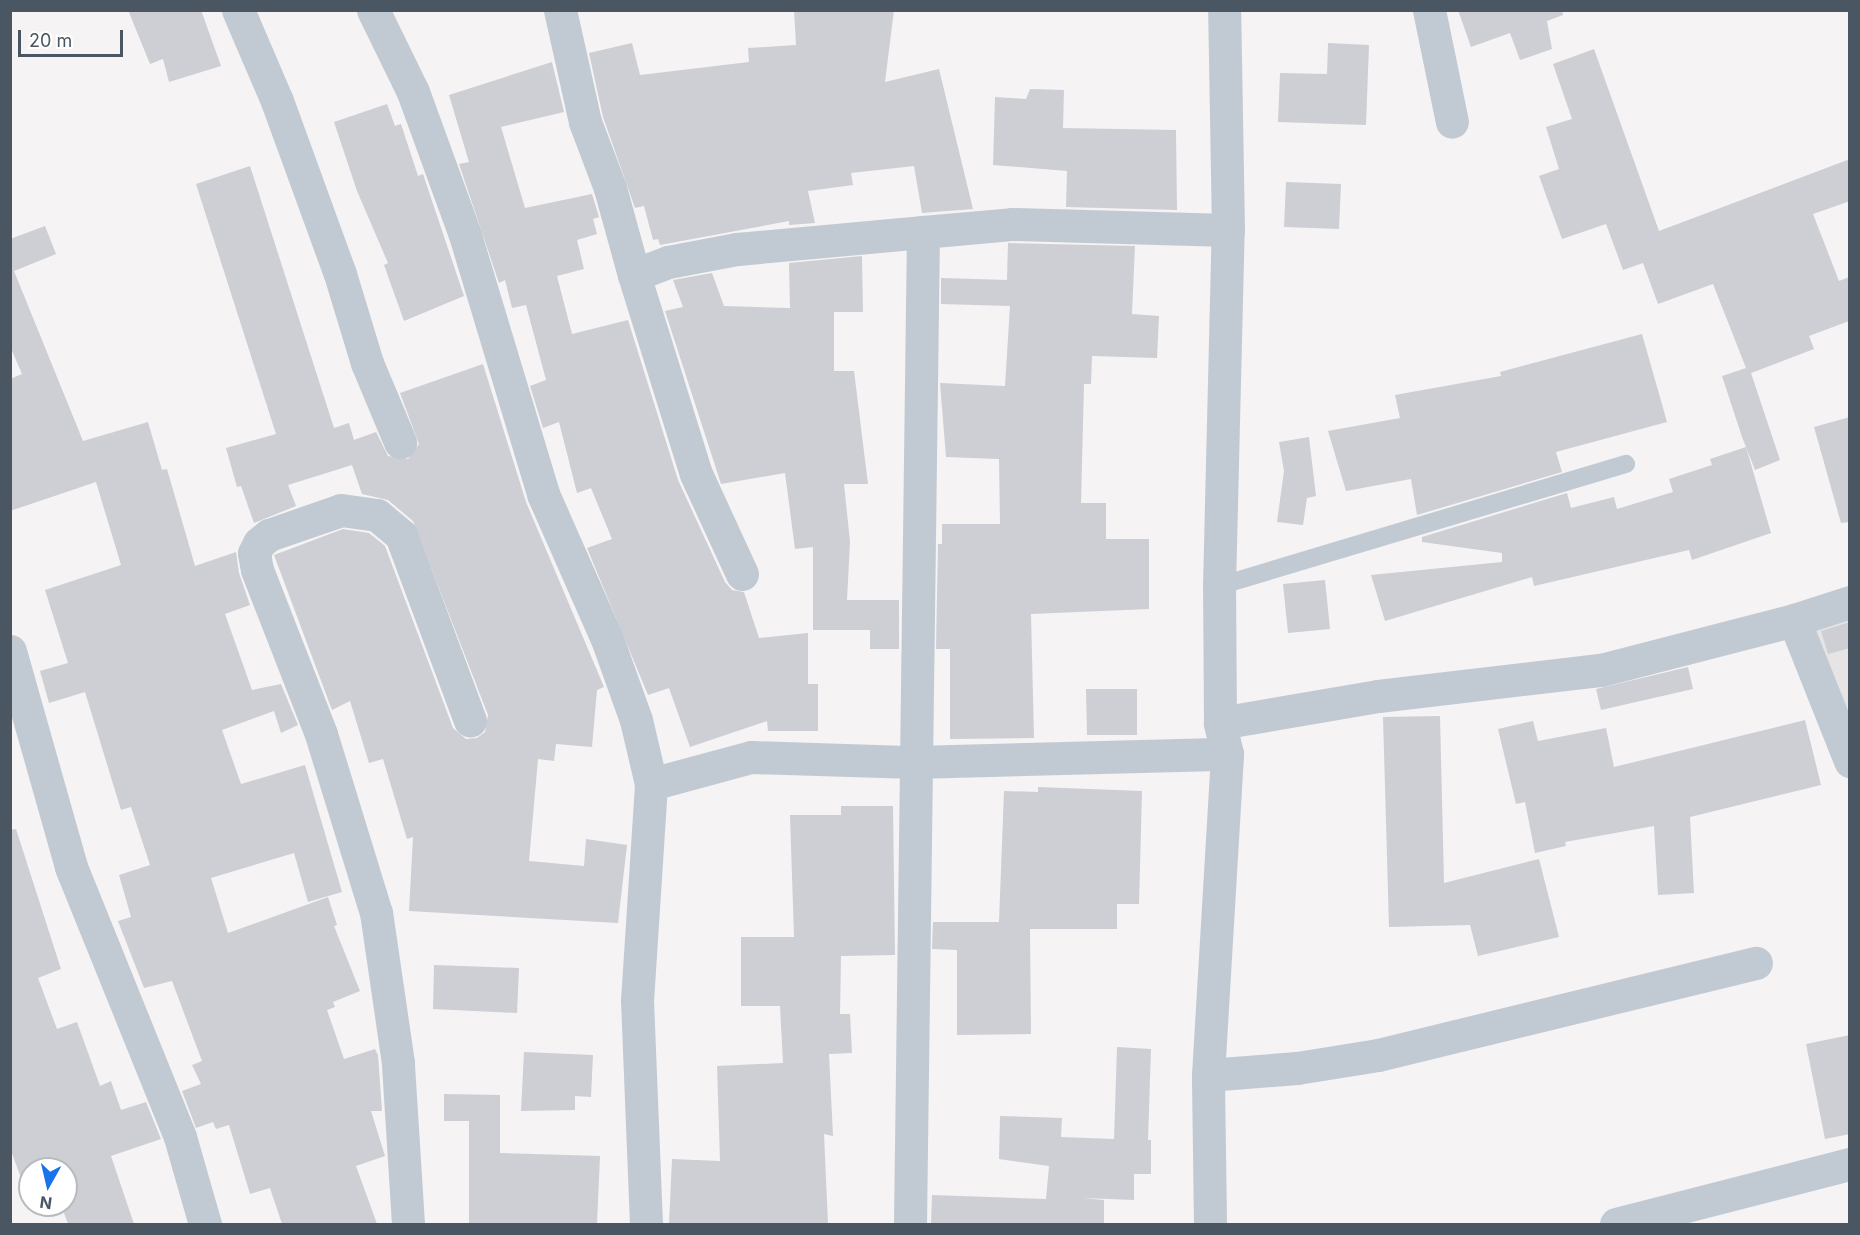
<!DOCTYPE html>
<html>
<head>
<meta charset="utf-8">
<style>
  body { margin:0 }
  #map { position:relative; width:1860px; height:1235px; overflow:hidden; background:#f5f3f3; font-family:Inter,sans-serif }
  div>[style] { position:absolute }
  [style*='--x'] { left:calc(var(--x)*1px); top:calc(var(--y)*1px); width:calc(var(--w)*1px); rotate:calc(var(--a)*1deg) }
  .education>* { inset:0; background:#e6e4e5 }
  .building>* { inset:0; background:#cdcfd5 }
  .lane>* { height:18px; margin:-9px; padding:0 9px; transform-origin:9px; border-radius:9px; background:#c1cad2 }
  .street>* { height:33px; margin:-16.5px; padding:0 16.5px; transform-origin:16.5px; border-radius:16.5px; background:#c1cad2 }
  span { translate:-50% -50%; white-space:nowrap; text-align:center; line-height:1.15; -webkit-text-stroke:6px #fff; paint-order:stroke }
  .frame { position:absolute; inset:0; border:12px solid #4a5661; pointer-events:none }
  .north { position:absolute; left:18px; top:1157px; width:60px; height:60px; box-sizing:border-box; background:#fff; border:2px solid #b7bbc0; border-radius:50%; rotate:188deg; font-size:16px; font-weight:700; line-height:24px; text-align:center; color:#4a5661 }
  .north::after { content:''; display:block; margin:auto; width:21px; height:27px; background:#1a73e8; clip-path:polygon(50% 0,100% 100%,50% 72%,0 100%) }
  .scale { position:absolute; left:18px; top:30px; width:105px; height:27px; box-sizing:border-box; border:3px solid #4a5661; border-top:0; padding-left:8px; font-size:18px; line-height:21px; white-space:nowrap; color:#4a5661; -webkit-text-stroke:4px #fff; paint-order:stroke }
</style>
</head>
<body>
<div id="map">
  <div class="education">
    <i style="clip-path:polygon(1849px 616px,1849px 736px,1807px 627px)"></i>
  </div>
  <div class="building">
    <i style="clip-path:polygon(128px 10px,201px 10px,221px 66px,169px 82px,163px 59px,150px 64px)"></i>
    <i style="clip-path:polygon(794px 10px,894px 10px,885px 82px,939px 69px,973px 209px,922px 213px,914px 166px,851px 173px,853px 185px,808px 191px,815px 223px,789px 225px,789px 221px,660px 245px,658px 239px,653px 240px,644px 206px,635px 208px,603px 117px,589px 53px,632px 43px,640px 75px,749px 62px,748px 48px,796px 45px)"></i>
    <i style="clip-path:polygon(1458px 10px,1562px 10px,1563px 15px,1547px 21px,1552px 49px,1520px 60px,1510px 33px,1471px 47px)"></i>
    <i style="clip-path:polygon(1328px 43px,1369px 45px,1366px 125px,1278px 122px,1280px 73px,1327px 74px)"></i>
    <i style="clip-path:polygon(1594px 49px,1659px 231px,1850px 159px,1850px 201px,1813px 214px,1839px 281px,1849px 277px,1849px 321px,1809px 336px,1814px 349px,1751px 373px,1780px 460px,1755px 470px,1742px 437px,1722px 376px,1746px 368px,1713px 284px,1658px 304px,1643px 263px,1623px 270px,1606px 224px,1562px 239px,1539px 176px,1559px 169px,1546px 127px,1572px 119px,1553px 64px)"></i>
    <i style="clip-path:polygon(552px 62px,564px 112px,501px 127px,525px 208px,592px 194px,599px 217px,593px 219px,597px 234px,577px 240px,584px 269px,557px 276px,572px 334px,628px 320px,678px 480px,725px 582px,732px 590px,744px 592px,759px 638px,808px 633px,808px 684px,818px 684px,818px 731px,768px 731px,767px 721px,690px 747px,669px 688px,648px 695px,587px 548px,612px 539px,591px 488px,577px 493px,559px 422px,543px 428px,530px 386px,546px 380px,526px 305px,512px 308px,505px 280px,499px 283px,459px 164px,469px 162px,449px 95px)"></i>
    <i style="clip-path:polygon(1030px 89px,1064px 90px,1063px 128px,1176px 130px,1177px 210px,1066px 207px,1067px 171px,993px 165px,995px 97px,1026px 99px)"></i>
    <i style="clip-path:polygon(387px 104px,395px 126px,401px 124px,418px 176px,423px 174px,464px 296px,404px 321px,384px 265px,388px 263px,357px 191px,334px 122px)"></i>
    <i style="clip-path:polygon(250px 166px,334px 428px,349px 423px,354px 440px,376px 432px,388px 456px,408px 459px,419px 444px,400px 393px,483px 364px,526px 502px,604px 687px,597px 690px,592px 747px,556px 744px,554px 761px,538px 759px,529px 861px,584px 866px,586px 839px,627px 845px,618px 923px,409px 911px,413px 837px,407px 839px,383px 759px,369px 763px,350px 701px,332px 710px,274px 555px,343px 529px,369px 533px,385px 546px,453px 728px,466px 739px,477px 738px,485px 732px,488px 715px,413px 521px,388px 500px,362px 494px,352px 465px,288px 485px,296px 506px,254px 523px,241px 486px,237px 487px,226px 448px,276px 434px,196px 184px)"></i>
    <i style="clip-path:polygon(1286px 182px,1341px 184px,1339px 229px,1284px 227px)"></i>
    <i style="clip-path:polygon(45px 226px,56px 254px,14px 271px,83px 441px,148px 422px,162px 470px,167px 469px,195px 566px,236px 552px,239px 573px,250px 605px,225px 614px,252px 690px,281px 684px,298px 725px,281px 733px,274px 711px,222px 730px,241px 784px,305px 765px,342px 892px,308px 902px,294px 853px,211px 878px,228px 933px,328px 897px,337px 925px,334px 926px,360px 991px,333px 1002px,335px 1007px,327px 1010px,344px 1059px,375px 1049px,378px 1055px,382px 1111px,371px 1111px,385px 1156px,356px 1166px,377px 1224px,282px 1224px,270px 1188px,250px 1194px,229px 1125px,216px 1129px,213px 1122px,196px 1128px,182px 1091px,201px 1084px,192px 1065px,202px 1061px,172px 981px,144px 988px,118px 921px,131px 917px,119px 875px,150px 865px,131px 807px,121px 810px,85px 692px,49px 703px,40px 671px,68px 663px,45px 590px,121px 565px,96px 482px,10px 511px,10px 379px,22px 374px,10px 346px,10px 239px)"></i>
    <i style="clip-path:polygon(1008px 243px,1135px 246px,1132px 314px,1159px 316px,1157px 358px,1092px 356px,1091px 384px,1084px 384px,1081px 503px,1106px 503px,1106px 539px,1149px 539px,1149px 609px,1031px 614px,1034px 738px,950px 739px,950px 649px,936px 649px,938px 544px,942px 544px,942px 524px,1000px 524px,999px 459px,946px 457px,940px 383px,1005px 386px,1010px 306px,941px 304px,941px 278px,1007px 280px)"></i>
    <i style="clip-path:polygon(862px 256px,863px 312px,834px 312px,834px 371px,854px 371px,868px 484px,844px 484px,850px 542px,847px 600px,899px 600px,899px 649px,870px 649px,870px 630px,813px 630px,813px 547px,795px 549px,785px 473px,721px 484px,665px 311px,683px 307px,673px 280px,712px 273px,724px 306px,790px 308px,789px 263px)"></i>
    <i style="clip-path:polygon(1642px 334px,1667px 422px,1556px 452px,1562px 472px,1417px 515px,1411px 479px,1346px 491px,1328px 431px,1400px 418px,1395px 395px,1501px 376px,1500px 372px)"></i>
    <i style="clip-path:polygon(1850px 417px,1850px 522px,1841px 523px,1814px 427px)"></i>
    <i style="clip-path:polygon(1309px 437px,1316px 496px,1307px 498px,1303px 525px,1277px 522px,1284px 471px,1279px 442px)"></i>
    <i style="clip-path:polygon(1746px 447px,1771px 533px,1692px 560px,1689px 550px,1534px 586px,1532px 577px,1385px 621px,1371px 575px,1502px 562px,1502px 553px,1422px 542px,1422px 537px,1567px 493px,1571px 508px,1614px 497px,1617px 509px,1673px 492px,1669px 479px,1712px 465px,1710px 459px)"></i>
    <i style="clip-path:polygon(1325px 580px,1330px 629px,1288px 633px,1283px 584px)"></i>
    <i style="clip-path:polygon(1850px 622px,1850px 648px,1828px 654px,1821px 631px)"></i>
    <i style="clip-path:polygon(1688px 667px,1693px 689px,1601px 710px,1596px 689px)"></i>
    <i style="clip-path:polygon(1086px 689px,1137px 689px,1137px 735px,1087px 735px)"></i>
    <i style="clip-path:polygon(1440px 716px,1444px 883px,1539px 859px,1559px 937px,1478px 956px,1470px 925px,1389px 927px,1383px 717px)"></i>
    <i style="clip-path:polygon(1805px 720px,1821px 785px,1690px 817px,1694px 893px,1658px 895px,1654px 826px,1565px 842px,1566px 846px,1535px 853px,1525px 802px,1516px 804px,1498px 729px,1533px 721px,1538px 741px,1606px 728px,1614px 767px)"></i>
    <i style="clip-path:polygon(1038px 787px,1142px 791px,1139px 904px,1117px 904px,1117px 929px,1030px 929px,1031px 1034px,957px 1035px,957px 950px,932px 949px,933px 922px,999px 922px,1004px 791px,1038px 792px)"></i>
    <i style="clip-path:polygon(841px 806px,893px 806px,895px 955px,841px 956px,840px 1014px,850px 1014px,852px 1053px,829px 1054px,833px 1136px,824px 1134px,828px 1224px,669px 1224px,672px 1159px,720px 1161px,717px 1066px,783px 1063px,780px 1006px,741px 1006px,741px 937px,794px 937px,790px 815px,841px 815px)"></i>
    <i style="clip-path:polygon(16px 829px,61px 969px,38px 978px,57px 1029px,77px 1022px,100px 1086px,111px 1081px,121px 1110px,146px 1102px,161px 1139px,111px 1156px,134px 1224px,68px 1224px,61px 1205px,66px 1205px,66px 1169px,30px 1169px,30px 1178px,22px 1181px,10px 1148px,10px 830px)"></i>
    <i style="clip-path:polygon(434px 965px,519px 968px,517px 1013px,433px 1009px)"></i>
    <i style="clip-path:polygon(1850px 1035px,1850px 1134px,1825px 1139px,1806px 1044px)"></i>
    <i style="clip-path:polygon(1117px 1047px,1151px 1049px,1148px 1140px,1151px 1140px,1151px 1174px,1134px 1174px,1134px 1200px,1082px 1198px,1104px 1200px,1104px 1224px,931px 1224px,932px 1195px,1046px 1199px,1049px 1166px,999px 1159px,1000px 1116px,1062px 1118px,1061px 1137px,1114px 1139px)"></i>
    <i style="clip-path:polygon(524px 1052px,593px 1055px,591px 1097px,575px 1096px,575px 1110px,521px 1111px)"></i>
    <i style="clip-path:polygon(444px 1094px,500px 1095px,500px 1153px,600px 1156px,597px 1224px,469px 1224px,469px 1121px,444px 1121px)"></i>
  </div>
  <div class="lane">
    <i style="--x:1219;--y:586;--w:425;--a:-16.7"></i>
  </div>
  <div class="street">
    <i style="--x:238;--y:10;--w:99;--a:66.8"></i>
    <i style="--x:277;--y:101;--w:184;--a:70"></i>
    <i style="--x:340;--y:274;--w:93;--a:73.1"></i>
    <i style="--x:367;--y:363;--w:86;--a:67.3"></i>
    <i style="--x:373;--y:10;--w:91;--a:64"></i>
    <i style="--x:413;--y:92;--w:152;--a:70"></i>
    <i style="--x:465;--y:235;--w:270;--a:73.2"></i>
    <i style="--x:543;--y:494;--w:158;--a:66.2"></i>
    <i style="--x:607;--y:639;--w:86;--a:70.3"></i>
    <i style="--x:636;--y:720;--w:66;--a:76.8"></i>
    <i style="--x:560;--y:10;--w:115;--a:77.4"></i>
    <i style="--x:585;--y:122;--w:71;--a:69.3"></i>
    <i style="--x:610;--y:188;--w:90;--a:74.6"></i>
    <i style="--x:634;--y:275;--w:36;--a:-21"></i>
    <i style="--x:668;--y:262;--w:70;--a:-10.7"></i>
    <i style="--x:737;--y:249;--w:187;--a:-5.2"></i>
    <i style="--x:1429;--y:10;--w:114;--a:78.4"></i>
    <i style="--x:634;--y:275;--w:208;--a:72.7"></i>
    <i style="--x:696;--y:474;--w:110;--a:65.3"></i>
    <i style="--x:1794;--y:620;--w:152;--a:68.3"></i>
    <i style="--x:10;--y:651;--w:224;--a:74.2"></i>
    <i style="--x:71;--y:867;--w:291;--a:68"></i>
    <i style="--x:180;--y:1137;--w:91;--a:74"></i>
    <i style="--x:1220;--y:723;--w:160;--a:-9.7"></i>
    <i style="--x:1378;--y:696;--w:225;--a:-6.7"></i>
    <i style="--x:1601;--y:670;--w:199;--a:-14.5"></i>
    <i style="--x:1794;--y:620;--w:59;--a:-17.8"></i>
    <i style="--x:1208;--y:1075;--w:89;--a:-4.5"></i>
    <i style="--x:1297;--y:1068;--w:82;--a:-9.1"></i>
    <i style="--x:1378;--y:1055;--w:389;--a:-13.7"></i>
    <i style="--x:408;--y:1224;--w:161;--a:-93.6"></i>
    <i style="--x:398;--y:1063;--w:152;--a:-98.3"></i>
    <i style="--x:376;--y:913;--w:187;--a:-107.1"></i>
    <i style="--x:321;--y:734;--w:176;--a:-111.3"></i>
    <i style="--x:257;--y:570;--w:17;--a:-100"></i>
    <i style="--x:254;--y:553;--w:11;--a:-63"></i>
    <i style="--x:259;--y:543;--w:13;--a:-39"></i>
    <i style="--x:269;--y:535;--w:76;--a:-19.1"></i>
    <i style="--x:341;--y:510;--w:36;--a:8"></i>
    <i style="--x:377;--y:515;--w:31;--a:40"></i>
    <i style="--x:401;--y:535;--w:198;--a:69.6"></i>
    <i style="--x:646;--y:1224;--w:223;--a:-92.3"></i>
    <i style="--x:637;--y:1001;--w:217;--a:-86.3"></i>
    <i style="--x:651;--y:784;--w:104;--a:-15.1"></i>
    <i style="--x:751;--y:757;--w:163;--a:1.8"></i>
    <i style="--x:914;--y:762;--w:313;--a:-1.5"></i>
    <i style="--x:910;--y:1224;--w:992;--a:-89.25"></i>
    <i style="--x:923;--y:232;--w:89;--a:-5.1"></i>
    <i style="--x:1012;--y:224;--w:216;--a:1.6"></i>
    <i style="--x:1210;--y:1224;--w:149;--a:-90.8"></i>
    <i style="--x:1208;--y:1075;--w:322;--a:-86.6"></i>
    <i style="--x:1227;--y:754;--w:32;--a:-103"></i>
    <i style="--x:1220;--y:723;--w:137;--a:-90.4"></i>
    <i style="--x:1219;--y:586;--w:356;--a:-88.6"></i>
    <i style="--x:1228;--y:230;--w:220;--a:-91"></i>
    <i style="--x:1616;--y:1224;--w:242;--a:-14.4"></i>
  </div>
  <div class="frame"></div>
  <div class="north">N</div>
  <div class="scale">20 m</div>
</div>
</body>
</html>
